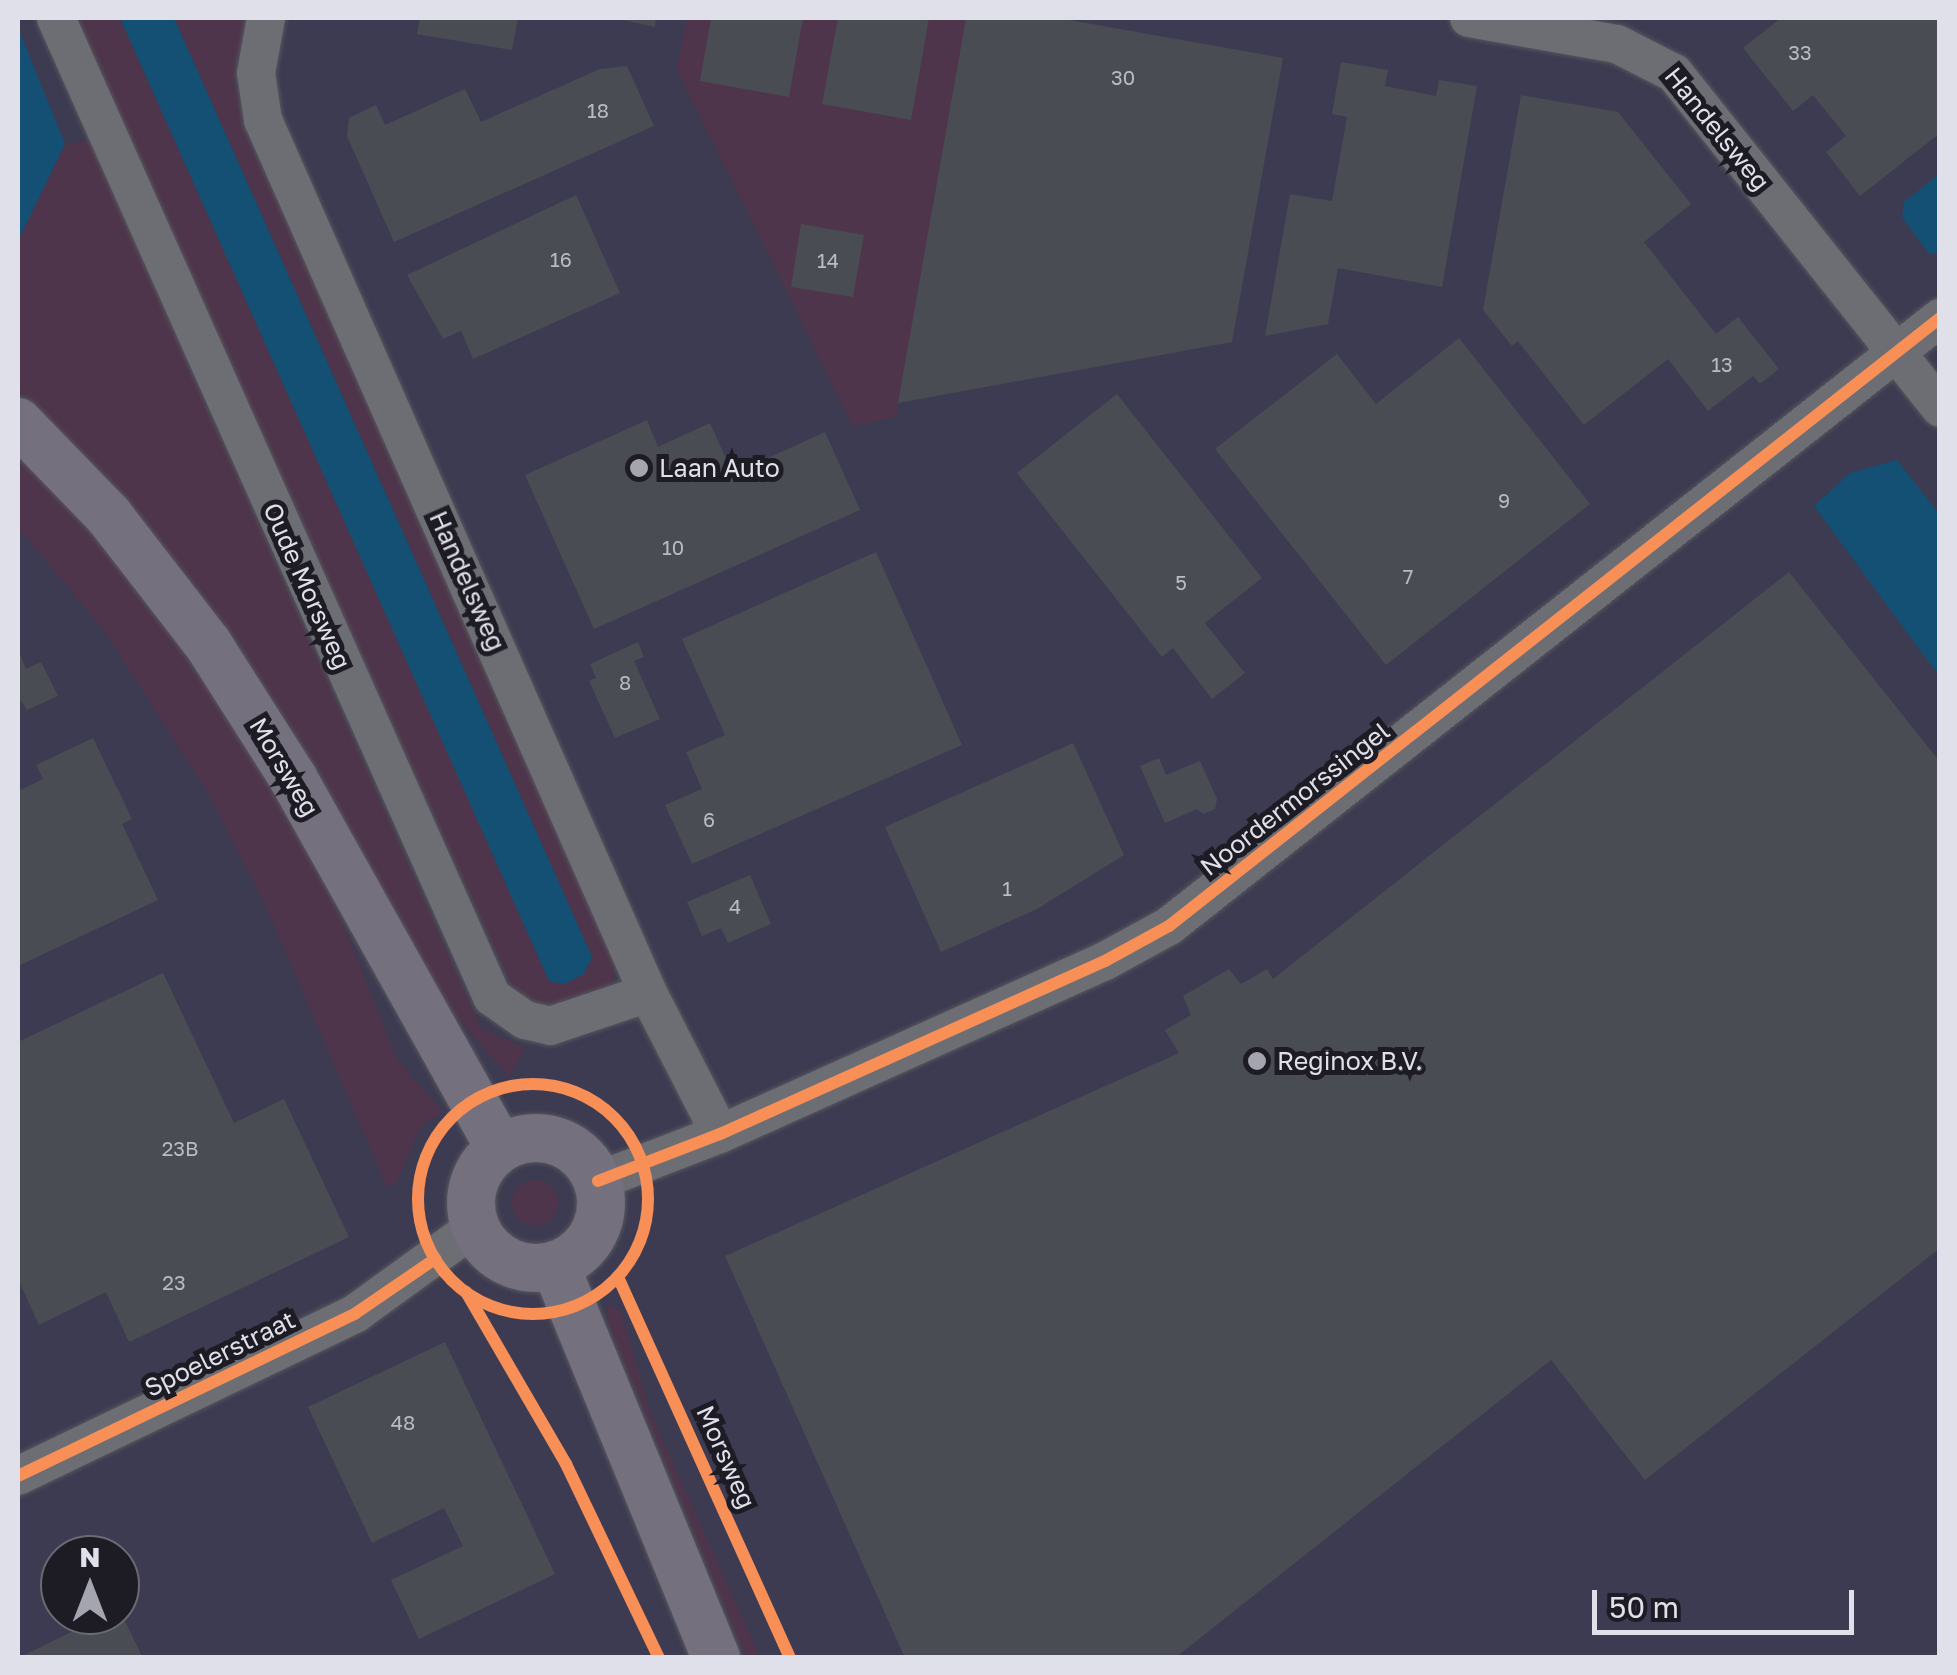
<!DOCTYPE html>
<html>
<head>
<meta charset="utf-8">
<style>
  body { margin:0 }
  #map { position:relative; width:1957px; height:1675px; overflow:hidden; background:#383741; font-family:"Golos Text",sans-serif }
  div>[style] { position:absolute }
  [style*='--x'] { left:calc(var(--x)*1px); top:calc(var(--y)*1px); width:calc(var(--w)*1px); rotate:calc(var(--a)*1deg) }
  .built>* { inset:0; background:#3d3b51 }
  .green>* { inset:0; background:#4e354b }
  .round { border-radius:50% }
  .water>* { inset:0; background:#135074 }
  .building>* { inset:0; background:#4a4c53 }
  .roads { filter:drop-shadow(0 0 2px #56565e) drop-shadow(0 0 2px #56565e) }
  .minor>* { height:38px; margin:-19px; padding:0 19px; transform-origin:19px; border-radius:19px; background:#6d6d74 }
  .major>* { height:48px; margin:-24px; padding:0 24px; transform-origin:24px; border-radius:24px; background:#74707d }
  .major>.ring { margin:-24px; padding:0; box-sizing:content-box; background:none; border:48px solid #74707d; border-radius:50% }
  .cycleway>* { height:12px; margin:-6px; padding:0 6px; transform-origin:6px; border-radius:6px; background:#f78f57 }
  .cycleway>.ring { margin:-6px; padding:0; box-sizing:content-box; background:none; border:12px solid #f78f57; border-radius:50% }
  .dots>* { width:28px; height:28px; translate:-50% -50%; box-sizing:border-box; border:5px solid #1d1c24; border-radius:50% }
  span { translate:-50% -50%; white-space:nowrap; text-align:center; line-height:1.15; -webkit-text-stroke:10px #1d1c24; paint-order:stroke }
  .number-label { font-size:20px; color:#babbc5 }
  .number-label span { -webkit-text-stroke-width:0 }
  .street-label { font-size:25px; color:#e0e0eb }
  .poi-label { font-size:25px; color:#e0e0eb }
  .left { translate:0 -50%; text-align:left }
  .frame { position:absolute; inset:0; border:20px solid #e0e0eb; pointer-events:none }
  .north { position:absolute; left:40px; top:1535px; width:100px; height:100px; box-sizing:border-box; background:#1d1c24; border:2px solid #6b6a74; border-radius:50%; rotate:0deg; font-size:28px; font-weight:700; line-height:40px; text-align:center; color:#e0e0eb }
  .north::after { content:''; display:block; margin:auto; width:35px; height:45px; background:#a5a5b0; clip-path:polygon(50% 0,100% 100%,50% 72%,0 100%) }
  .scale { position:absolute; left:1592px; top:1590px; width:262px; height:45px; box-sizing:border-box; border:5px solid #e0e0eb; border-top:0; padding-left:12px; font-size:30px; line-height:35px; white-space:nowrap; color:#e0e0eb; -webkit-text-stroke:8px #1d1c24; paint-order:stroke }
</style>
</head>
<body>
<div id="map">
  <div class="built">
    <i style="clip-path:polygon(evenodd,18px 18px,1939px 18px,1939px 1657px,18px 1657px,18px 18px,60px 1555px,120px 1555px,120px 1615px,60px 1615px,60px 1555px)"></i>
  </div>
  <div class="green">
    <i style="clip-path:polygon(70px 18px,120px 18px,554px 984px,589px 967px,592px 956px,174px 18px,245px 18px,235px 77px,243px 125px,619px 965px,607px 994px,558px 1013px,514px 992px)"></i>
    <i style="clip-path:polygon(687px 18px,966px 18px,896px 417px,853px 426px,677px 70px)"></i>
    <i style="clip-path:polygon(90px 141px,481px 1028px,525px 1048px,509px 1077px,435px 992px,223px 622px,107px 479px,18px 390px,18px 241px,65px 144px)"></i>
    <i style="clip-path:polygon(18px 443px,184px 635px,326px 881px,397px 1059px,443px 1112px,421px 1126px,395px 1184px,387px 1187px,263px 900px,205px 788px,101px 626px,18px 528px)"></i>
    <i class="round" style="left:512px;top:1180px;width:46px;height:46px"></i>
    <i style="clip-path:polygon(607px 1304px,621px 1312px,650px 1412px,760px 1657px,745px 1657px,608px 1324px)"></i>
  </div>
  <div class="water">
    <i style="clip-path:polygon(120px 18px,174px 18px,592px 957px,584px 974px,565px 984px,549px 981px)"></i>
    <i style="clip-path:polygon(18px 28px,65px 144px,18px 241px)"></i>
    <i style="clip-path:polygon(1939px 174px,1939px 252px,1929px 254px,1902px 217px,1904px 202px)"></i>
    <i style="clip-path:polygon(1897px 460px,1939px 514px,1939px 676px,1814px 506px,1850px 473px)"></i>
  </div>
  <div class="building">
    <i style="clip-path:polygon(420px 18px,518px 18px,512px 50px,417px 34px)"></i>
    <i style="clip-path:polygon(615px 18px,656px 18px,655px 27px)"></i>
    <i style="clip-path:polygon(711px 18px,803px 18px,789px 97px,700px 81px)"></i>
    <i style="clip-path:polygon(838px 18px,929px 18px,911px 120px,822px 104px)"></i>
    <i style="clip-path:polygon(966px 18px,1058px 18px,1283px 58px,1232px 342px,898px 403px)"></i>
    <i style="clip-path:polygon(1781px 18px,1940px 18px,1940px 133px,1860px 196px,1826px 152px,1846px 136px,1813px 95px,1793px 111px,1743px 48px)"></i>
    <i style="clip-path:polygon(1341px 62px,1388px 70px,1385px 86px,1436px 96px,1439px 80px,1477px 86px,1442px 287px,1338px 268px,1328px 324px,1265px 336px,1290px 194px,1332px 201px,1347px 117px,1332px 114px)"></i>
    <i style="clip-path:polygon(627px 66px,654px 126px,394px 242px,347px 136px,349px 118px,376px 105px,385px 125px,465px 89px,481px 122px,600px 69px)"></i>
    <i style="clip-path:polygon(1521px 95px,1618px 112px,1691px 204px,1644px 242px,1716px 334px,1738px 317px,1779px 369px,1760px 384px,1753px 376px,1708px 411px,1668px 359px,1584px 425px,1518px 341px,1512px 346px,1483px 310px)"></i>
    <i style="clip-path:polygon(576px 195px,620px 293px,473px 359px,461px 331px,443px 339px,407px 275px)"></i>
    <i style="clip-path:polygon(801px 224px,864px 235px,853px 297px,791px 287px)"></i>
    <i style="clip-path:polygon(1459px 338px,1590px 504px,1386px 665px,1215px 449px,1337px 354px,1376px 404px)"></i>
    <i style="clip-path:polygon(1117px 394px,1262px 578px,1205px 623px,1245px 673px,1212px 699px,1173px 648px,1162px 657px,1017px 473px)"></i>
    <i style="clip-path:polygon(647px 420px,658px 447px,710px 423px,733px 474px,825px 432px,860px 510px,594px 629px,525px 475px)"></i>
    <i style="clip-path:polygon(876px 552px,962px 745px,692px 864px,665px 805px,702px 789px,686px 752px,725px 735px,682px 639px)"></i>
    <i style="clip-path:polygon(1789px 572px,1940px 762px,1940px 1248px,1645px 1480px,1551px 1360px,1175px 1658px,905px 1658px,725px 1256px,1179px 1053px,1165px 1030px,1191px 1015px,1183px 996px,1229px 969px,1241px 984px,1267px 969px,1273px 979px)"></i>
    <i style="clip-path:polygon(638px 642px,644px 657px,634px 661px,660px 719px,615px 738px,589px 681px,596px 678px,590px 664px)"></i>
    <i style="clip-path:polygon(18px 649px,26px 669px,41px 662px,58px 696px,27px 710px,18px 696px)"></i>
    <i style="clip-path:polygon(93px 738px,132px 819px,122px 824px,158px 900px,18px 966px,18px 791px,43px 779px,36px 765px)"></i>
    <i style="clip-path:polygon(1073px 743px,1124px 855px,1037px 909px,941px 952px,885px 827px)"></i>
    <i style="clip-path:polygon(1159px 758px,1166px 775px,1200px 761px,1217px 799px,1215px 809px,1203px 814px,1197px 809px,1165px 823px,1140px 766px)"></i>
    <i style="clip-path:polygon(750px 875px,771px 924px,728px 943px,721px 928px,702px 936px,687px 902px)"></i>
    <i style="clip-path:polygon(163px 973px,234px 1123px,284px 1099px,349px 1237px,129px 1342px,106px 1292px,39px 1325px,18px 1279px,18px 1042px)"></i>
    <i style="clip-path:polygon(445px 1342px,555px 1574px,419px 1639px,391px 1580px,463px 1546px,444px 1508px,372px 1543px,308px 1407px)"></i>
    <i style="clip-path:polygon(106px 1615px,122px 1615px,143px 1658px,18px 1658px)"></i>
  </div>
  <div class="roads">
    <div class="minor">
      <i style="--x:56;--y:18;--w:1072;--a:65.99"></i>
      <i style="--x:492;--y:997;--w:40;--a:34.9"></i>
      <i style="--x:525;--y:1020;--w:26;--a:13"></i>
      <i style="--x:550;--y:1026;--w:103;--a:-18.6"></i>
      <i style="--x:266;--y:18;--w:56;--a:100.3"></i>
      <i style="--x:256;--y:73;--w:48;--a:81.5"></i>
      <i style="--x:263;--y:120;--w:954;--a:66.2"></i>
      <i style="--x:648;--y:993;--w:158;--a:62.9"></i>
      <i style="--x:1469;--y:18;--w:150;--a:10"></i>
      <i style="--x:1617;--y:44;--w:64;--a:27"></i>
      <i style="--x:1674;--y:73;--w:428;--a:51.5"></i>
      <i style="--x:598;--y:1181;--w:131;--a:-21.1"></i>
      <i style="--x:720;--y:1134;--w:422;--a:-24.2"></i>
      <i style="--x:1105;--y:961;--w:73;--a:-28.7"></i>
      <i style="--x:1169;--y:926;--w:982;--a:-38.26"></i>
      <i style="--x:18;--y:1476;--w:375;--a:-25.7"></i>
      <i style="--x:356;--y:1313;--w:147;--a:-35.9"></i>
    </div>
    <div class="major">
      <i style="--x:18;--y:422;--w:131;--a:45.9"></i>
      <i style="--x:109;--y:516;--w:162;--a:52.3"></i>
      <i style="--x:208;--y:644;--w:159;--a:57.6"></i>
      <i style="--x:293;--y:778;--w:424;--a:60.8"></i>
      <i class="ring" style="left:471px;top:1138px;width:82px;height:82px"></i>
      <i style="--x:555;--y:1265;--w:425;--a:67.7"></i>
    </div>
  </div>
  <div class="cycleway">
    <i class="ring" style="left:418px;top:1084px;width:218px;height:218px"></i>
    <i style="--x:598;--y:1181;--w:131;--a:-21.1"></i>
    <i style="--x:720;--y:1134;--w:422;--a:-24.2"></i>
    <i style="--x:1105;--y:961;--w:73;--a:-28.7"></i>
    <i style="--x:1169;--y:926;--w:982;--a:-38.26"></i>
    <i style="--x:618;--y:1277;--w:418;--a:65.7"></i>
    <i style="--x:466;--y:1292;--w:199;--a:59.8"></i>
    <i style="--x:566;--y:1464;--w:215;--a:64.4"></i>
    <i style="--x:18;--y:1476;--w:375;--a:-25.7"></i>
    <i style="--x:356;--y:1313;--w:96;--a:-34.4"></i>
  </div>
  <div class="dots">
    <i style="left:639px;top:468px;background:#a5a5b0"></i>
    <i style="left:1257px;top:1061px;background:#a5a5b0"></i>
  </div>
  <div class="number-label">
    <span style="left:1800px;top:52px">33</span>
    <span style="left:1123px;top:77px">30</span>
    <span style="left:598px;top:110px">18</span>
    <span style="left:561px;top:259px">16</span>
    <span style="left:828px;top:260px">14</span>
    <span style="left:1722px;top:364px">13</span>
    <span style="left:1504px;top:500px">9</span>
    <span style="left:673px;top:547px">10</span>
    <span style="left:1408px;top:576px">7</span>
    <span style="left:1181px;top:582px">5</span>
    <span style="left:625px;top:682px">8</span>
    <span style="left:709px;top:819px">6</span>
    <span style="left:1007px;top:888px">1</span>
    <span style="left:735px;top:906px">4</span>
    <span style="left:180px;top:1148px">23B</span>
    <span style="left:174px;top:1282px">23</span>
    <span style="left:403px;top:1422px">48</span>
  </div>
  <div class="street-label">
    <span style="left:1717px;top:129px;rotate:51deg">Handelsweg</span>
    <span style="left:467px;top:581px;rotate:66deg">Handelsweg</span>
    <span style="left:307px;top:586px;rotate:66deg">Oude Morsweg</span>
    <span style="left:284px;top:767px;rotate:59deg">Morsweg</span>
    <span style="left:1295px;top:799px;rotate:-38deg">Noordermorssingel</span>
    <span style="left:220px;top:1354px;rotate:-26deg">Spoelerstraat</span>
    <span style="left:726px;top:1457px;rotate:66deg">Morsweg</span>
  </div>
  <div class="poi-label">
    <span class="left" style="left:659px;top:468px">Laan Auto</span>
    <span class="left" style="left:1277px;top:1061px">Reginox B.V.</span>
  </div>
  <div class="frame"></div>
  <div class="north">N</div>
  <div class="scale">50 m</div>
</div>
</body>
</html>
